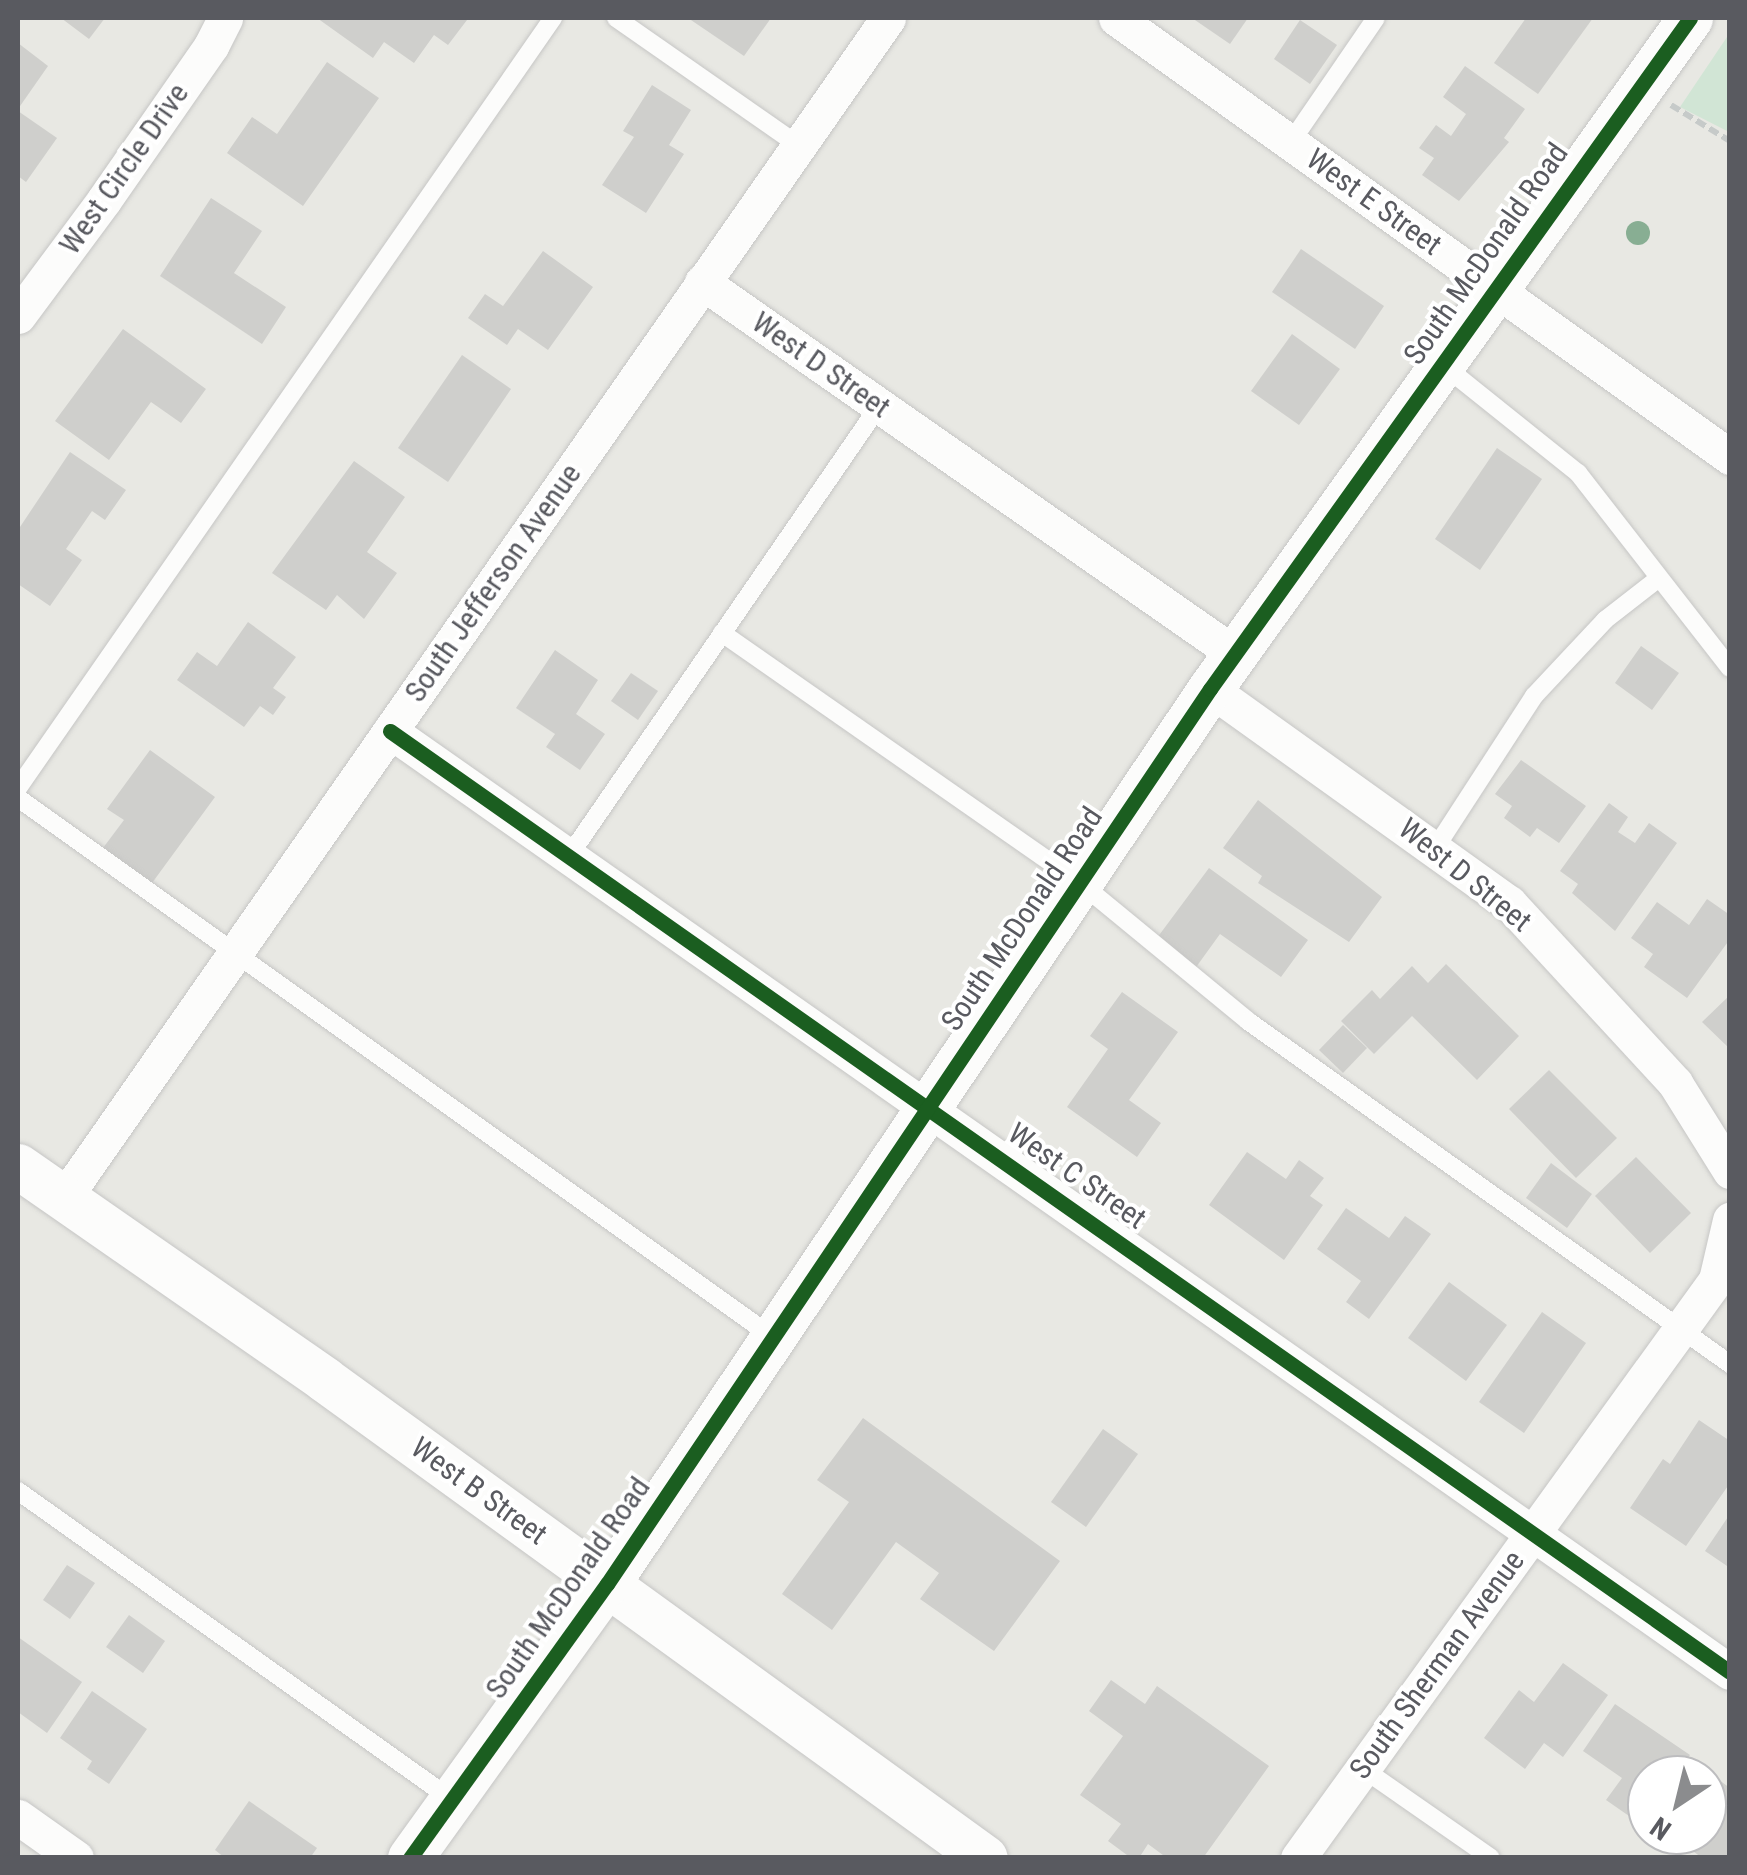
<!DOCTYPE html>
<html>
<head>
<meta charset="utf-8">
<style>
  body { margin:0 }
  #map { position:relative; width:1747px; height:1875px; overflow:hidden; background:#e8e8e3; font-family:"Roboto Condensed",sans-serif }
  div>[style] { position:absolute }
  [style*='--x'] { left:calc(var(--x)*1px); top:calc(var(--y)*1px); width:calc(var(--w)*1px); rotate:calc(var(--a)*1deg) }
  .green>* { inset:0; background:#d1e5d5 }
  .building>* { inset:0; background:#cfcfcc }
  .path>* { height:6px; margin-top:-3px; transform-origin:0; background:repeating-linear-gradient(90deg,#c6cac9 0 10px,transparent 0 15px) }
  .roads { filter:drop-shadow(0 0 2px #c6c6c5) drop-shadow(0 0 2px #c6c6c5) }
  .service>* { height:18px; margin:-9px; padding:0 9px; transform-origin:9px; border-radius:9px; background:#fcfcfb }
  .minor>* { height:35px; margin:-17.5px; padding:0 17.5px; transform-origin:17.5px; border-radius:17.5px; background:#fcfcfb }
  .tertiary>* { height:45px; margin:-22.5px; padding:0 22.5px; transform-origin:22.5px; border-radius:22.5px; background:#fcfcfb }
  .cycleway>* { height:15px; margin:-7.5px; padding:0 7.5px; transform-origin:7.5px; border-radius:7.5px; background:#1b5e20 }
  .trees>* { width:24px; height:24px; margin:-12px; border-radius:50%; background:#88ae93 }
  span { translate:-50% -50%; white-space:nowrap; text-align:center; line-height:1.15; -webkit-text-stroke:8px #fff; paint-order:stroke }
  .street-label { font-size:30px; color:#595a60 }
  .frame { position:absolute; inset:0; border:20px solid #595a60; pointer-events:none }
  .north { position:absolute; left:1627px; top:1755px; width:100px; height:100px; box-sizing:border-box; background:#fff; border:2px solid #bdbdbf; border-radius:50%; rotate:215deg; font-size:28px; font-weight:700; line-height:40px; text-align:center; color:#595a60 }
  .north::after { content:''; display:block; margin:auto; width:35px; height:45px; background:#8b8c8e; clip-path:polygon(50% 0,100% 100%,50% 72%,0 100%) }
</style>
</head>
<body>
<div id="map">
  <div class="green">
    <i style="clip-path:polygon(1729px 34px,1730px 132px,1729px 132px,1680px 107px)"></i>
  </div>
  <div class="building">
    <i style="clip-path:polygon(61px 18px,105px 18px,89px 39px)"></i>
    <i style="clip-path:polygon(317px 18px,464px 18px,467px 20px,448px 45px,434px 35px,414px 63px,384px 42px,373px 58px)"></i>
    <i style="clip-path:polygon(688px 18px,771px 18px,744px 56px)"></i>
    <i style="clip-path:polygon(1192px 18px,1248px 18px,1230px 44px)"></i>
    <i style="clip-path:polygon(1526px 18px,1593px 18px,1538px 94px,1494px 63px)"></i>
    <i style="clip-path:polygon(1300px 20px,1337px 45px,1310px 84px,1274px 59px)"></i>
    <i style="clip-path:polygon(18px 43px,48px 66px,18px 109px)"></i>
    <i style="clip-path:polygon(327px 62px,379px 98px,303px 206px,227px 153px,252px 117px,277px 134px)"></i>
    <i style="clip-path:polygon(1465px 66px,1525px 109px,1504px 138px,1509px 142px,1459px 201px,1422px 175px,1434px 158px,1419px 148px,1436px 125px,1451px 136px,1466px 114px,1443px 97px)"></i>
    <i style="clip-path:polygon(652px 85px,691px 110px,669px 145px,684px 154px,646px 213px,602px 185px,634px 137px,623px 131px)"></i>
    <i style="clip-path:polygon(18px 111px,57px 138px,26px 182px,18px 176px)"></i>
    <i style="clip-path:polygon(211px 198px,262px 231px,234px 273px,286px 307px,262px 344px,160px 276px)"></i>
    <i style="clip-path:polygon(1301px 249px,1384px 306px,1355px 349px,1272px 292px)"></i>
    <i style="clip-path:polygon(543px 251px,593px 287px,548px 350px,518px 329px,507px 345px,468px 318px,485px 294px,503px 306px)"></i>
    <i style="clip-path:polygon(123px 329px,206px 389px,181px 423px,151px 402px,109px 460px,55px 421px)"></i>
    <i style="clip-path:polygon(1292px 334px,1340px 369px,1299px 425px,1251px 391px)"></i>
    <i style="clip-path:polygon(462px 355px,511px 389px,448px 482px,398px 448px)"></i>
    <i style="clip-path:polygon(1497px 448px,1542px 479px,1480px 570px,1435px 539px)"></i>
    <i style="clip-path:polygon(70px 452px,126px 490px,105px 520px,92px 511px,66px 549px,82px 560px,50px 606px,18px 584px,18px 530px)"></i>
    <i style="clip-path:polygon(354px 461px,405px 497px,367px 552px,397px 573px,364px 619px,337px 595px,326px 610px,272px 573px)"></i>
    <i style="clip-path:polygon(248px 622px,296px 657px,273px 688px,286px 697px,273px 715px,260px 706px,244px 727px,177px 680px,197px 652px,217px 666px)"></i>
    <i style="clip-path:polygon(1641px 646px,1679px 673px,1652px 710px,1615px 683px)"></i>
    <i style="clip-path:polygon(555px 650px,598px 680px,576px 714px,605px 734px,580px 770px,546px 747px,555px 734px,516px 708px)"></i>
    <i style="clip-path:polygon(631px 673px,658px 691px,638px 720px,611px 701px)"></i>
    <i style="clip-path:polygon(150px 750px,215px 797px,152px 883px,103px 848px,124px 820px,107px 809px)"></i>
    <i style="clip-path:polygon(1521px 760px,1586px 806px,1559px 843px,1537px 828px,1530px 837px,1504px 818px,1512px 806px,1495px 794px)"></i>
    <i style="clip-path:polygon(1258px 800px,1382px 897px,1349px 942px,1258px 883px,1262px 876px,1223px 848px)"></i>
    <i style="clip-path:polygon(1609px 803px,1628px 817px,1618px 832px,1635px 843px,1649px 823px,1677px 843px,1615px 931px,1572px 893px,1578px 884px,1560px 871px)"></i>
    <i style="clip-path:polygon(1209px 868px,1308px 940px,1281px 977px,1220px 934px,1194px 970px,1154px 942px)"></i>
    <i style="clip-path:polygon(1707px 899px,1730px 915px,1730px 939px,1687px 998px,1644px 967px,1653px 954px,1631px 938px,1657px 902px,1689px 925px)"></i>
    <i style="clip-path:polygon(1446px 964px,1519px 1036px,1477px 1080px,1412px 1016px,1374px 1054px,1341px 1021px,1372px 990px,1380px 999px,1412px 966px,1428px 983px)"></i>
    <i style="clip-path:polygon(1122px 992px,1178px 1032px,1129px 1100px,1161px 1123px,1137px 1157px,1067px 1107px,1108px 1049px,1090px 1036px)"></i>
    <i style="clip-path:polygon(1730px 995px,1730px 1049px,1702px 1022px)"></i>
    <i style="clip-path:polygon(1343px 1025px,1367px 1048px,1343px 1073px,1319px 1050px)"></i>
    <i style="clip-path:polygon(1549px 1070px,1617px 1138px,1576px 1178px,1509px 1109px)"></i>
    <i style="clip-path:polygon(1247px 1152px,1286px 1179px,1299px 1160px,1324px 1178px,1310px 1196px,1323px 1205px,1284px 1260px,1209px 1205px)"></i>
    <i style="clip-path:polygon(1636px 1157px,1691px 1213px,1650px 1253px,1595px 1196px)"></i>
    <i style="clip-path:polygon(1551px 1163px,1592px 1194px,1567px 1228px,1526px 1198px)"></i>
    <i style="clip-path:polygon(1346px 1208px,1389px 1238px,1405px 1216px,1431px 1234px,1369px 1319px,1346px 1302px,1361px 1281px,1317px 1249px)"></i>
    <i style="clip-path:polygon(1449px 1282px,1507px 1325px,1466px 1381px,1408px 1338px)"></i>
    <i style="clip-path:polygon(1542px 1312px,1586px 1343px,1524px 1433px,1479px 1402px)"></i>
    <i style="clip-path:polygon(863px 1418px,1060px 1561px,994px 1651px,920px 1599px,939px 1573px,896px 1542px,832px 1630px,782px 1594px,849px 1502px,817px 1480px)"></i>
    <i style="clip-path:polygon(1699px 1420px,1730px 1441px,1730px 1483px,1686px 1546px,1630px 1508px,1663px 1459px,1670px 1464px)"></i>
    <i style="clip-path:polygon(1103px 1429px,1138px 1454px,1086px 1527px,1051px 1502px)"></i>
    <i style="clip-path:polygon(1730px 1514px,1730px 1568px,1705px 1551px)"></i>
    <i style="clip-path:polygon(67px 1565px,95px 1583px,70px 1619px,43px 1600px)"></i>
    <i style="clip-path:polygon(129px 1615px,165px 1641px,143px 1673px,106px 1647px)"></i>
    <i style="clip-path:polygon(18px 1637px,82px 1682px,47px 1733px,18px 1712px)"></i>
    <i style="clip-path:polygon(1563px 1663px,1608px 1695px,1563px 1757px,1544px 1743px,1525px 1769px,1484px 1738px,1519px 1690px,1534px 1702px)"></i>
    <i style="clip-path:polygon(1111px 1680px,1145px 1704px,1157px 1686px,1269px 1766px,1203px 1858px,1167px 1858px,1148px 1844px,1139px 1858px,1131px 1858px,1108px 1841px,1121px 1824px,1080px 1795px,1123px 1736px,1089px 1711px)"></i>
    <i style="clip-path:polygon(92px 1691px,147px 1729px,109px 1784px,87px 1769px,92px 1761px,60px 1738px)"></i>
    <i style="clip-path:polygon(1615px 1704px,1690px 1755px,1676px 1775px,1647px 1775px,1647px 1818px,1642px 1825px,1606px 1800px,1622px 1778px,1583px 1751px)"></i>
    <i style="clip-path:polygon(1700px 1766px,1730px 1788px,1730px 1858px,1702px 1858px,1672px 1835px,1707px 1835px,1707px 1775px,1694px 1775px)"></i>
    <i style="clip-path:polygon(249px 1801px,317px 1848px,310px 1858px,225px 1858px,215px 1850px)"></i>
  </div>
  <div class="path">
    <i style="--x:1671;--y:105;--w:69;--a:31.4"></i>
  </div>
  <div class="roads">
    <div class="service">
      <i style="--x:616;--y:18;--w:222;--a:34.9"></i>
      <i style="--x:1291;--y:142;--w:150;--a:-55.6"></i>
      <i style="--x:1443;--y:365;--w:173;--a:38.7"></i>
      <i style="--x:1578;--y:473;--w:247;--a:52.1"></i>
      <i style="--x:722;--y:633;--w:435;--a:34.9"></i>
      <i style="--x:1079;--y:882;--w:219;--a:39.4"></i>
      <i style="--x:1248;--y:1021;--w:592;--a:35.44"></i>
      <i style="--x:18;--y:788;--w:938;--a:-55.21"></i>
      <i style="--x:18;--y:798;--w:929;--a:35.54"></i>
      <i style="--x:1436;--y:847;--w:180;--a:-57"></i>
      <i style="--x:1534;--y:696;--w:104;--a:-46.9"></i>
      <i style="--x:1605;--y:620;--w:68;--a:-37.9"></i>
      <i style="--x:569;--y:856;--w:546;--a:-55.44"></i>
      <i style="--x:18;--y:1491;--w:531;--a:35.42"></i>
      <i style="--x:1362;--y:1768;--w:157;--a:34.9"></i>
    </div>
    <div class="minor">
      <i style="--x:1116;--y:18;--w:755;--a:35.56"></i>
      <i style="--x:702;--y:282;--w:650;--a:34.91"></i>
      <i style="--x:18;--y:316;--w:144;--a:-53.4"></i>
      <i style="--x:104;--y:200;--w:188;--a:-55.2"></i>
      <i style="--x:211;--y:46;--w:31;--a:-63"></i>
      <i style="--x:1210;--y:689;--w:368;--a:35.6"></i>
      <i style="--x:1509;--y:903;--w:245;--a:47.3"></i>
      <i style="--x:1675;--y:1083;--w:104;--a:58"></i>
      <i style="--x:390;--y:731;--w:1637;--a:35.08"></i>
      <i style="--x:64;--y:1198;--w:1439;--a:-55.07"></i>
      <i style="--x:18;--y:1817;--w:71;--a:35.3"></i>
      <i style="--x:1298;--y:1858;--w:713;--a:-54.13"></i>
      <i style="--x:1716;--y:1280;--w:62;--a:-76.9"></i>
    </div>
    <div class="tertiary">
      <i style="--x:18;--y:1166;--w:373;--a:34.8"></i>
      <i style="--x:324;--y:1379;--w:816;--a:35.93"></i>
      <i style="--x:410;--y:1858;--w:337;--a:-54.3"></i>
      <i style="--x:607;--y:1584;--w:1079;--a:-56.03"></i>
      <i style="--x:1210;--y:689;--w:825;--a:-54.42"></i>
    </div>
  </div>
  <div class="cycleway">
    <i style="--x:390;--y:731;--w:1637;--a:35.08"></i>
    <i style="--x:410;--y:1858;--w:337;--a:-54.3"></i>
    <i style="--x:607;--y:1584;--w:1079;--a:-56.03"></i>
    <i style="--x:1210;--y:689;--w:825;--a:-54.42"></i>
  </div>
  <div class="trees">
    <i style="left:1638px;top:233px"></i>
  </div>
  <div class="street-label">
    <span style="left:124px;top:169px;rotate:-55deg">West Circle Drive</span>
    <span style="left:1374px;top:202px;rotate:36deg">West E Street</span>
    <span style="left:1486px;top:254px;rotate:-55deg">South McDonald Road</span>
    <span style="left:821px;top:365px;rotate:35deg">West D Street</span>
    <span style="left:493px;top:583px;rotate:-55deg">South Jefferson Avenue</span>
    <span style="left:1465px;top:875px;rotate:39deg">West D Street</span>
    <span style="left:1022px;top:919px;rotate:-56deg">South McDonald Road</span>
    <span style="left:1077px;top:1176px;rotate:35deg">West C Street</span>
    <span style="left:479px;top:1491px;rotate:36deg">West B Street</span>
    <span style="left:568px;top:1588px;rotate:-55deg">South McDonald Road</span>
    <span style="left:1437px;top:1665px;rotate:-54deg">South Sherman Avenue</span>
  </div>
  <div class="frame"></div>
  <div class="north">N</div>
</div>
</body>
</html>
